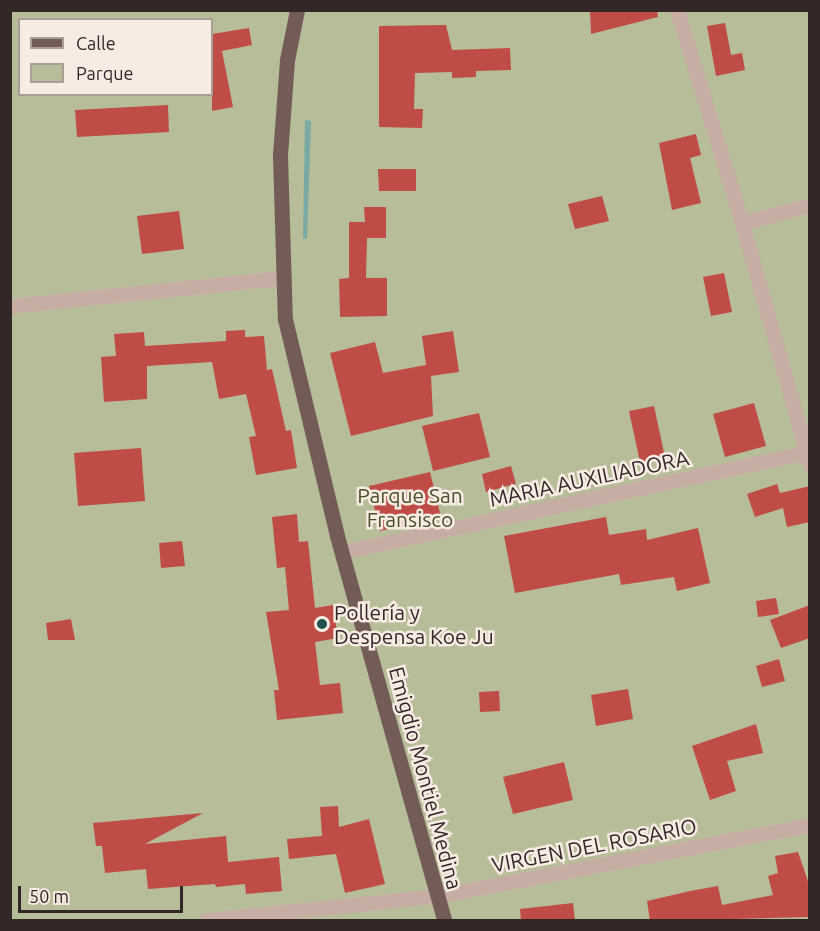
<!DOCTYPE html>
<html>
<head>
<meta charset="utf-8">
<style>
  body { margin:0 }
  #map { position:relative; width:820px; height:931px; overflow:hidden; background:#efe0d8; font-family:Ubuntu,sans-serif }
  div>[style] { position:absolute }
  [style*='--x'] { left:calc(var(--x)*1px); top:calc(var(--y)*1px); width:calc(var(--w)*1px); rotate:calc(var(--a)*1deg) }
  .green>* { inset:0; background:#b7bd99 }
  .water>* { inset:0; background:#79aaa3 }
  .building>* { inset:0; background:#bf4d46 }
  .minor>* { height:15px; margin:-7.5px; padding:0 7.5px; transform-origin:7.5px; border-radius:7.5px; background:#c6aea5 }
  .major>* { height:15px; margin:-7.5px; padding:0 7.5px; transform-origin:7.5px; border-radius:7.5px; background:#735c57 }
  .dots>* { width:16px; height:16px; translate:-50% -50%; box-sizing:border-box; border:3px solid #f7ebe3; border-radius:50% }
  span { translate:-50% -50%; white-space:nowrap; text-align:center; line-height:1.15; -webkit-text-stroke:5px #f7ebe3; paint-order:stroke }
  .street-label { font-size:21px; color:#322726 }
  .park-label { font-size:21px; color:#484f2b }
  .poi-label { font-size:21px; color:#322726 }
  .left { translate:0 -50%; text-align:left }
  .frame { position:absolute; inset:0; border:12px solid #322726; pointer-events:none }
  .legend { position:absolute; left:18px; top:18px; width:195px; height:78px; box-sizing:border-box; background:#f7ebe3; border:2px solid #a89d97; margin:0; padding:8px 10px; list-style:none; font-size:18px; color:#322726 }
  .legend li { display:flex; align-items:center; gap:12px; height:30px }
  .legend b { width:30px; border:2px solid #a89d97 }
  .scale { position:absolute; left:18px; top:886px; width:165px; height:27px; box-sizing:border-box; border:3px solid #322726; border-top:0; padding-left:8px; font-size:18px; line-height:21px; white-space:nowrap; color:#322726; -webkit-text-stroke:4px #f7ebe3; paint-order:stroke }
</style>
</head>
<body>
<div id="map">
  <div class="green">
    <i style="clip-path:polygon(evenodd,10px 11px,809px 11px,809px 920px,11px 920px,10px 11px,20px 20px,212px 20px,212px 94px,20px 94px,20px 20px)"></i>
  </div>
  <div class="water">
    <i style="clip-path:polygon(305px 120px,311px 121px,307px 239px,303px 238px)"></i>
  </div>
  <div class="building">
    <i style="clip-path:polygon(590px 10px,657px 10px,658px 17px,591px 34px)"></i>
    <i style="clip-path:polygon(725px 23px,731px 55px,742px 53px,745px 70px,716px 76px,707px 26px)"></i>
    <i style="clip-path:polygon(446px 25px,452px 50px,510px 48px,511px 70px,476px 71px,476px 77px,452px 78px,452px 72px,415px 73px,414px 109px,423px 109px,422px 128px,379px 127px,379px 26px)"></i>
    <i style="clip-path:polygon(249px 28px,252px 45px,222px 51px,233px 107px,212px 111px,212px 34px)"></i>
    <i style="clip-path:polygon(168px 105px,169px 132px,77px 137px,75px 110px)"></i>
    <i style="clip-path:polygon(696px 134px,701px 155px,690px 158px,701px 203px,672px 210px,659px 143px)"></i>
    <i style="clip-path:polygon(378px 169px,416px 169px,416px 191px,379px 191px)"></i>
    <i style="clip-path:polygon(602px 196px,609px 221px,575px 229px,568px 204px)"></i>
    <i style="clip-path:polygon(364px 207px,386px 207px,386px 238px,367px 238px,366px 278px,387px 278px,387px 316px,340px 317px,339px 279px,349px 278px,349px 222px,365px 222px)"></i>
    <i style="clip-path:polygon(179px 211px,184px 249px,142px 254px,137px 216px)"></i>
    <i style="clip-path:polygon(724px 273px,732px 312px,711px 316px,703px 277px)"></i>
    <i style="clip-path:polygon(245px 330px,245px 337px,264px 336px,267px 370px,272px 369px,286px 431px,291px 430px,297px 468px,256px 475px,249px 437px,256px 436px,246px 394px,219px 399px,212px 362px,147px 366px,147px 399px,104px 402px,101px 357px,116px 356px,114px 334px,144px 332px,145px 346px,226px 341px,226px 331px)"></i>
    <i style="clip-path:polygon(453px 331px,459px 372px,431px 376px,433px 416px,351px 436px,330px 353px,375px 342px,383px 373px,426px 365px,422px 336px)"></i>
    <i style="clip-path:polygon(754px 403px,766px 446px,725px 457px,713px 414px)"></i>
    <i style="clip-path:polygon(654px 406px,665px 457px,640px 462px,629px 411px)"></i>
    <i style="clip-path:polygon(479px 413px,490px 457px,433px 471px,422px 426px)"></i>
    <i style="clip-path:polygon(141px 448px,145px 501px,78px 506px,74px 453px)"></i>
    <i style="clip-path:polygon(511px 466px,516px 484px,486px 492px,482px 474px)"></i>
    <i style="clip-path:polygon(430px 472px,441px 517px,380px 531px,369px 486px)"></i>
    <i style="clip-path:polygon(777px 484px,780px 493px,810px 486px,810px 522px,787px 527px,783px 508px,755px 517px,747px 494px)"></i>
    <i style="clip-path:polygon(297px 514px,299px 542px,308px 541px,315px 608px,333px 605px,338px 638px,315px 642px,320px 685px,340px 683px,343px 713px,277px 720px,274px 690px,279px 690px,266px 612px,289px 610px,285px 567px,277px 568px,272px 517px)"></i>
    <i style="clip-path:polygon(606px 517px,609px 535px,646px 529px,647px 540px,698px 528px,710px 583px,677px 591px,674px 577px,621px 585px,619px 574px,515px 593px,504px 536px)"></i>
    <i style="clip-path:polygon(182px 541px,185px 566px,161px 568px,159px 543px)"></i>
    <i style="clip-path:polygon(776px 598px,779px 614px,758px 617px,756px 601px)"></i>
    <i style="clip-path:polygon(810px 605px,810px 638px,781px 648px,770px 620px)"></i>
    <i style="clip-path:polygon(71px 619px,75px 640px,48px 640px,46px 623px)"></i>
    <i style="clip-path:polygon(779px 659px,785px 681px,762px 687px,756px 666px)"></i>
    <i style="clip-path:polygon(628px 689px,633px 719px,596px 726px,591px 695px)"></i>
    <i style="clip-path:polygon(499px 691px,500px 711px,480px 712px,479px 692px)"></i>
    <i style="clip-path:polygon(756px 724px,763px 753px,727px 761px,736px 791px,710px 800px,692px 746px)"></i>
    <i style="clip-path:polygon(564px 762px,573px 800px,513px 814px,503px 777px)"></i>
    <i style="clip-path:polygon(338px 806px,339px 827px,369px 819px,385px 884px,345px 893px,336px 854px,289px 859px,287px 839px,322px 836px,320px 807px)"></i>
    <i style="clip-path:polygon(203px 813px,145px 844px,226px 836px,228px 862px,279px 857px,282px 891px,246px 894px,245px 884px,216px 887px,215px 884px,148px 889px,146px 869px,105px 873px,102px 846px,96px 846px,93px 823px)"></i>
    <i style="clip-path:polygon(798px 852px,810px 887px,810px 917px,650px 921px,647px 901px,690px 891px,718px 886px,722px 905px,773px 895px,768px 876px,778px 873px,775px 856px)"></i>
    <i style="clip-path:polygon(573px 903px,575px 921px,521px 921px,520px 909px)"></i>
  </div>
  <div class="minor">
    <i style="--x:677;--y:10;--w:223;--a:73"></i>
    <i style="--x:742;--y:223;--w:251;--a:74.3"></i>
    <i style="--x:742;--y:223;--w:70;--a:-14.8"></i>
    <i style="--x:10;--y:306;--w:273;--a:-5.9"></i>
    <i style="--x:342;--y:552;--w:479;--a:-12.1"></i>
    <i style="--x:207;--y:920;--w:231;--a:-6"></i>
    <i style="--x:437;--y:896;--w:380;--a:-10.8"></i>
  </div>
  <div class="major">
    <i style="--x:297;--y:10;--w:51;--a:101.3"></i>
    <i style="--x:287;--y:60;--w:95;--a:94.2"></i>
    <i style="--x:280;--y:155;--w:164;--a:88.3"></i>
    <i style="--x:285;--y:319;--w:223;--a:76.5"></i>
    <i style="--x:337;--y:536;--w:399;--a:74.4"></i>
  </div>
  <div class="dots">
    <i style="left:322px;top:624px;background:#1e514b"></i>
  </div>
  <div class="street-label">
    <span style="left:589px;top:478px;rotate:-12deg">MARIA AUXILIADORA</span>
    <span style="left:426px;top:778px;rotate:75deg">Emigdio Montiel Medina</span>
    <span style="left:594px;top:845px;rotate:-11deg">VIRGEN DEL ROSARIO</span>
  </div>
  <div class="park-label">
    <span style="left:410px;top:507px">Parque San<br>Fransisco</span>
  </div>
  <div class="poi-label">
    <span class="left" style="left:334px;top:624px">Pollería y<br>Despensa Koe Ju</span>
  </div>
  <div class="frame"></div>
  <ul class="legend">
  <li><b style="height:8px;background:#735c57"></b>Calle</li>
  <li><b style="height:16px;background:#b7bd99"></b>Parque</li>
  </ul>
  <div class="scale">50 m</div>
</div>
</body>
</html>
